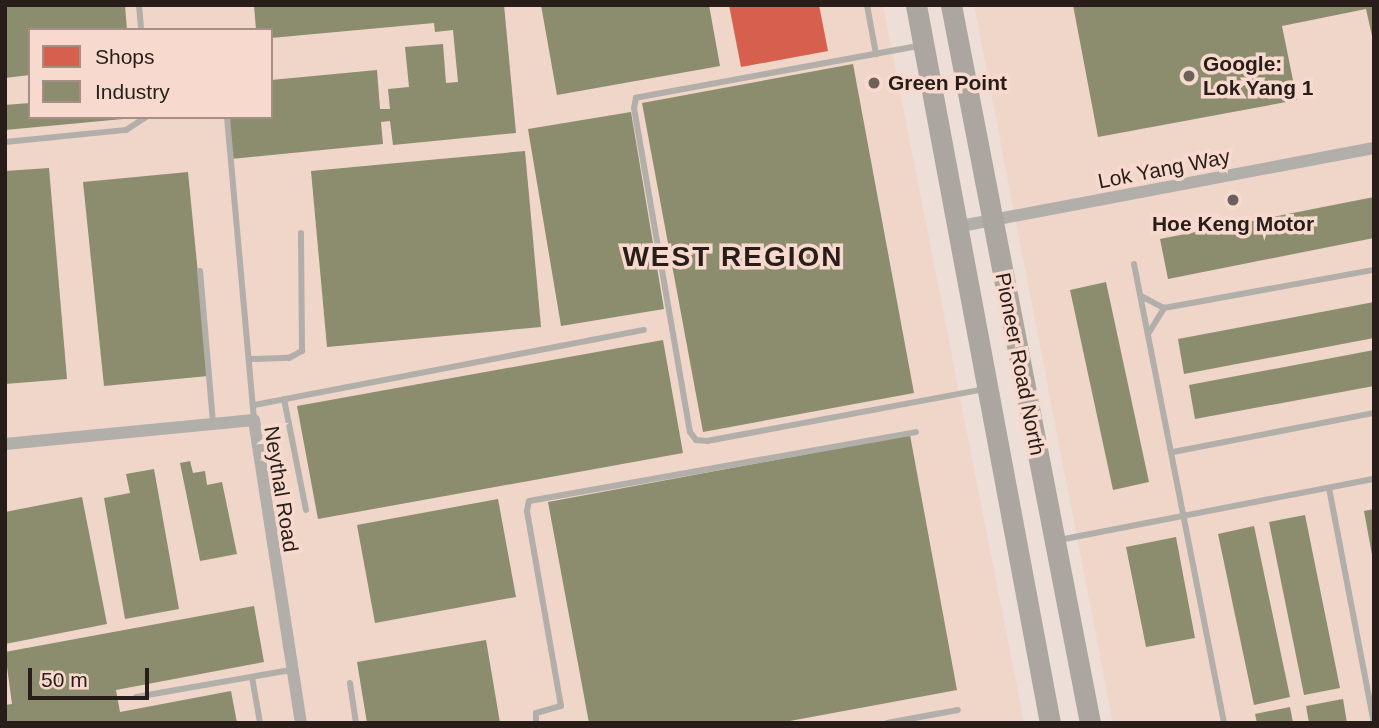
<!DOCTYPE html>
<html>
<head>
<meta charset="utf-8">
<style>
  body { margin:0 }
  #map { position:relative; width:1379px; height:728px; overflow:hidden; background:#edded7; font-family:Arial,sans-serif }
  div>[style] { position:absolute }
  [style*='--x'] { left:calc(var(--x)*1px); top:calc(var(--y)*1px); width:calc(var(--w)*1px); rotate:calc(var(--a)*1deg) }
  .built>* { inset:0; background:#f0d5c9 }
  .shops>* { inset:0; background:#d6604d }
  .industry>* { inset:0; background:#8c8c6e }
  .lane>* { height:6px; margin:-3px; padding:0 3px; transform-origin:3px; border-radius:3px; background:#b2aea9 }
  .street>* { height:12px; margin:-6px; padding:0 6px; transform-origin:6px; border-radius:6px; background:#b2aea9 }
  .primary>* { height:21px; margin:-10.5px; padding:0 10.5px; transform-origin:10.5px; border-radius:10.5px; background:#aca6a1 }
  .dots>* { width:19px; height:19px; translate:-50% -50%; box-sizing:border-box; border:4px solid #f7dacd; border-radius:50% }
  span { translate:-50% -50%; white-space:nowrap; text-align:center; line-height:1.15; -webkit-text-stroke:7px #f7dacd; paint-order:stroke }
  .poi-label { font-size:21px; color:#281d19; font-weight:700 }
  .left { translate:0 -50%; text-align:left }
  .street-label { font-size:21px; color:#281d19 }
  .district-label { font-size:28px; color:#281d19; font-weight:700; letter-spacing:2px }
  .frame { position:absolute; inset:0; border:7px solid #281d19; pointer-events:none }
  .legend { position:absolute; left:28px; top:28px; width:245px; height:91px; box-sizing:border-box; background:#f7dacd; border:2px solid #a48e85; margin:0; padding:9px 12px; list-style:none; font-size:21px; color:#281d19 }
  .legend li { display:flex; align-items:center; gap:14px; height:35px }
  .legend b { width:35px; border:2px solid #a48e85 }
  .scale { position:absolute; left:28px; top:668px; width:121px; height:32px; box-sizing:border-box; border:4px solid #281d19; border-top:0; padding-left:9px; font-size:21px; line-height:24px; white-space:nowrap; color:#281d19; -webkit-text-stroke:5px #f7dacd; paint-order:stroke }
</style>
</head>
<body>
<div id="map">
  <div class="built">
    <i style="clip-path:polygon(evenodd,5px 5px,883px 5px,1024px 723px,5px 723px,5px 5px,30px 30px,271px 30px,271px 117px,30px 117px,30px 30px)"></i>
    <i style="clip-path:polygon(974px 5px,1374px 5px,1374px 723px,1113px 723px)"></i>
  </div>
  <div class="shops">
    <i style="clip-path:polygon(729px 5px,819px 5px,828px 51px,741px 67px)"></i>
  </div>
  <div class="industry">
    <i style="clip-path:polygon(5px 5px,125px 5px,127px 30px,30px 30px,30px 75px,5px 78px)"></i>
    <i style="clip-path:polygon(254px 5px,504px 5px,516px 133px,393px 145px,390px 121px,381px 122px,383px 144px,231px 159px,227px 117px,271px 117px,271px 80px,377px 70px,380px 109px,390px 109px,388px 89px,409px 87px,405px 47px,443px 44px,446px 83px,458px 82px,453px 30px,435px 32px,434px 23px,271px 38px,271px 30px,256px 30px)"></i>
    <i style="clip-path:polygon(541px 5px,709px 5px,720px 66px,557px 95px)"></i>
    <i style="clip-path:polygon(1073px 5px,1374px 5px,1374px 45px,1366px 9px,1282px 26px,1297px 100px,1098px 137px)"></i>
    <i style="clip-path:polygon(853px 64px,914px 393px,703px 432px,642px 103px)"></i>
    <i style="clip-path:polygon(30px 103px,30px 117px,123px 119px,5px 130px,5px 105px)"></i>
    <i style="clip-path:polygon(631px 112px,664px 309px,561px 326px,528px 129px)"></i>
    <i style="clip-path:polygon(525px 151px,541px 327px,327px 347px,311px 171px)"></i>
    <i style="clip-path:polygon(49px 168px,67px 379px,5px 384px,5px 171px)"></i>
    <i style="clip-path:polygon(188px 172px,208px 376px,104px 386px,83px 182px)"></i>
    <i style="clip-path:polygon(1374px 197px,1374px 238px,1168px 279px,1160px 239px)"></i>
    <i style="clip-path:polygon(1106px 282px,1149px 482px,1113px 490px,1070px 290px)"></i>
    <i style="clip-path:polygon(1374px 302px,1374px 338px,1184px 374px,1178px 339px)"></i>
    <i style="clip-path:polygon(663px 340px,683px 453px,318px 519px,297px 406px)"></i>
    <i style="clip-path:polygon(1374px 350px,1374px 386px,1195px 419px,1189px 385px)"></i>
    <i style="clip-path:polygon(910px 435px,957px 690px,779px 723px,589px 723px,548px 502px)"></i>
    <i style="clip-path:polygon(190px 461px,193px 473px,205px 471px,207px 485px,222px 482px,237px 554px,200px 561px,180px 463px)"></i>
    <i style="clip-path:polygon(154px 469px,179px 609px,125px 619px,104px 498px,130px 493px,126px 474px)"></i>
    <i style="clip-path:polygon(82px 497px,107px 624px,5px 644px,5px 512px)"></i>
    <i style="clip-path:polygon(498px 499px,516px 597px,375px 623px,357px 525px)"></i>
    <i style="clip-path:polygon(1374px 509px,1374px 555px,1372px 555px,1364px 511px)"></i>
    <i style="clip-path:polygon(1305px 515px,1340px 688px,1304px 695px,1269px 522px)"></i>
    <i style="clip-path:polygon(1254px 526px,1290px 697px,1254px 705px,1218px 534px)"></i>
    <i style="clip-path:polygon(1176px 537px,1195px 638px,1146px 647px,1126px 547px)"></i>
    <i style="clip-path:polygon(254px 606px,264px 662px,116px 690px,120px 712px,231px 691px,237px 723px,5px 723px,5px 705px,12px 704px,5px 652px)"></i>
    <i style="clip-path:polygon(486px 640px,500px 723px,367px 723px,357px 662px)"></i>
    <i style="clip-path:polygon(1343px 699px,1347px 723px,1309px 723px,1306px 706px)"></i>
    <i style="clip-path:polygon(1290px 707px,1293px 723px,1257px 723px,1255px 714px)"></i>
  </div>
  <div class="lane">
    <i style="--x:139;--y:5;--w:25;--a:85"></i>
    <i style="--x:867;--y:5;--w:50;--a:79.6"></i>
    <i style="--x:918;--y:46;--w:287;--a:169.6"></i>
    <i style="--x:636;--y:98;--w:10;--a:101"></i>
    <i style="--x:634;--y:108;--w:329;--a:80.2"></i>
    <i style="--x:690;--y:432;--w:10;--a:53"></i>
    <i style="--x:696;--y:440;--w:11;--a:5"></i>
    <i style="--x:707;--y:441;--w:282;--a:-10.6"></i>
    <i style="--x:227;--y:117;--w:304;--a:84.9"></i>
    <i style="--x:5;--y:142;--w:122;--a:-5.7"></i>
    <i style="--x:126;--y:130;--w:24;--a:-33"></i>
    <i style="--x:1134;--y:264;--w:468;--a:78.9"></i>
    <i style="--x:200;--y:271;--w:154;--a:85.1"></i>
    <i style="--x:1141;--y:296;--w:26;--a:28"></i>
    <i style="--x:1164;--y:308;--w:213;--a:-10.3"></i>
    <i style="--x:1148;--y:334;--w:31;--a:-58"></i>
    <i style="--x:251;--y:359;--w:38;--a:-2"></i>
    <i style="--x:289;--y:358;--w:15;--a:-28"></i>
    <i style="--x:302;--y:351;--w:118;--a:-90.5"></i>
    <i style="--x:284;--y:399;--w:113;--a:78.8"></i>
    <i style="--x:254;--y:405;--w:397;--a:-10.9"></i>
    <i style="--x:1173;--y:452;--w:205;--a:-11"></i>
    <i style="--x:1329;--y:488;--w:239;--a:79.2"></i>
    <i style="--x:1059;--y:540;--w:321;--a:-11"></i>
    <i style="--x:252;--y:677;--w:47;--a:80.1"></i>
    <i style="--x:350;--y:683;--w:40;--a:81.5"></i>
    <i style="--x:136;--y:697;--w:157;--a:-9.9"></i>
    <i style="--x:536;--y:723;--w:10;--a:-90"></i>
    <i style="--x:536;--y:713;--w:26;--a:-16"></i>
    <i style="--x:561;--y:706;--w:198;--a:-99.9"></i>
    <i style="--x:527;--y:511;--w:10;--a:-79"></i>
    <i style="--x:529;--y:501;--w:393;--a:-10.1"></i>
    <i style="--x:887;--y:723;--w:72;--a:-10.4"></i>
  </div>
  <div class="street">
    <i style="--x:961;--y:226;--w:420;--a:-10.7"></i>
    <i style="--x:5;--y:444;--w:250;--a:-5.5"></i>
    <i style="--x:254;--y:420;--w:307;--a:81.2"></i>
  </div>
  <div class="primary">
    <i style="--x:916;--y:5;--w:730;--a:79.43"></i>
    <i style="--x:951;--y:5;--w:731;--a:79.04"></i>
  </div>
  <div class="dots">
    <i style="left:1189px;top:76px;background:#6d615c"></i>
    <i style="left:874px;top:83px;background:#6d615c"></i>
    <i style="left:1233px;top:200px;background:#6d615c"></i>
  </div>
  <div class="poi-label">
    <span class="left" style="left:1203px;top:76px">Google:<br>Lok Yang 1</span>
    <span class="left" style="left:888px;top:83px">Green Point</span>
    <span style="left:1233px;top:224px">Hoe Keng Motor</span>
  </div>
  <div class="street-label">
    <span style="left:1164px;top:169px;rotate:-11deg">Lok Yang Way</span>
    <span style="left:1020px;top:364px;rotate:79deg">Pioneer Road North</span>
    <span style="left:281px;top:489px;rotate:81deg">Neythal Road</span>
  </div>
  <div class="district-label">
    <span style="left:733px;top:257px">WEST REGION</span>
  </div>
  <div class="frame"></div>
  <ul class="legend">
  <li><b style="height:19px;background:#d6604d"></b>Shops</li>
  <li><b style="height:19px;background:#8c8c6e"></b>Industry</li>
  </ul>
  <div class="scale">50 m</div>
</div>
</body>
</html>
